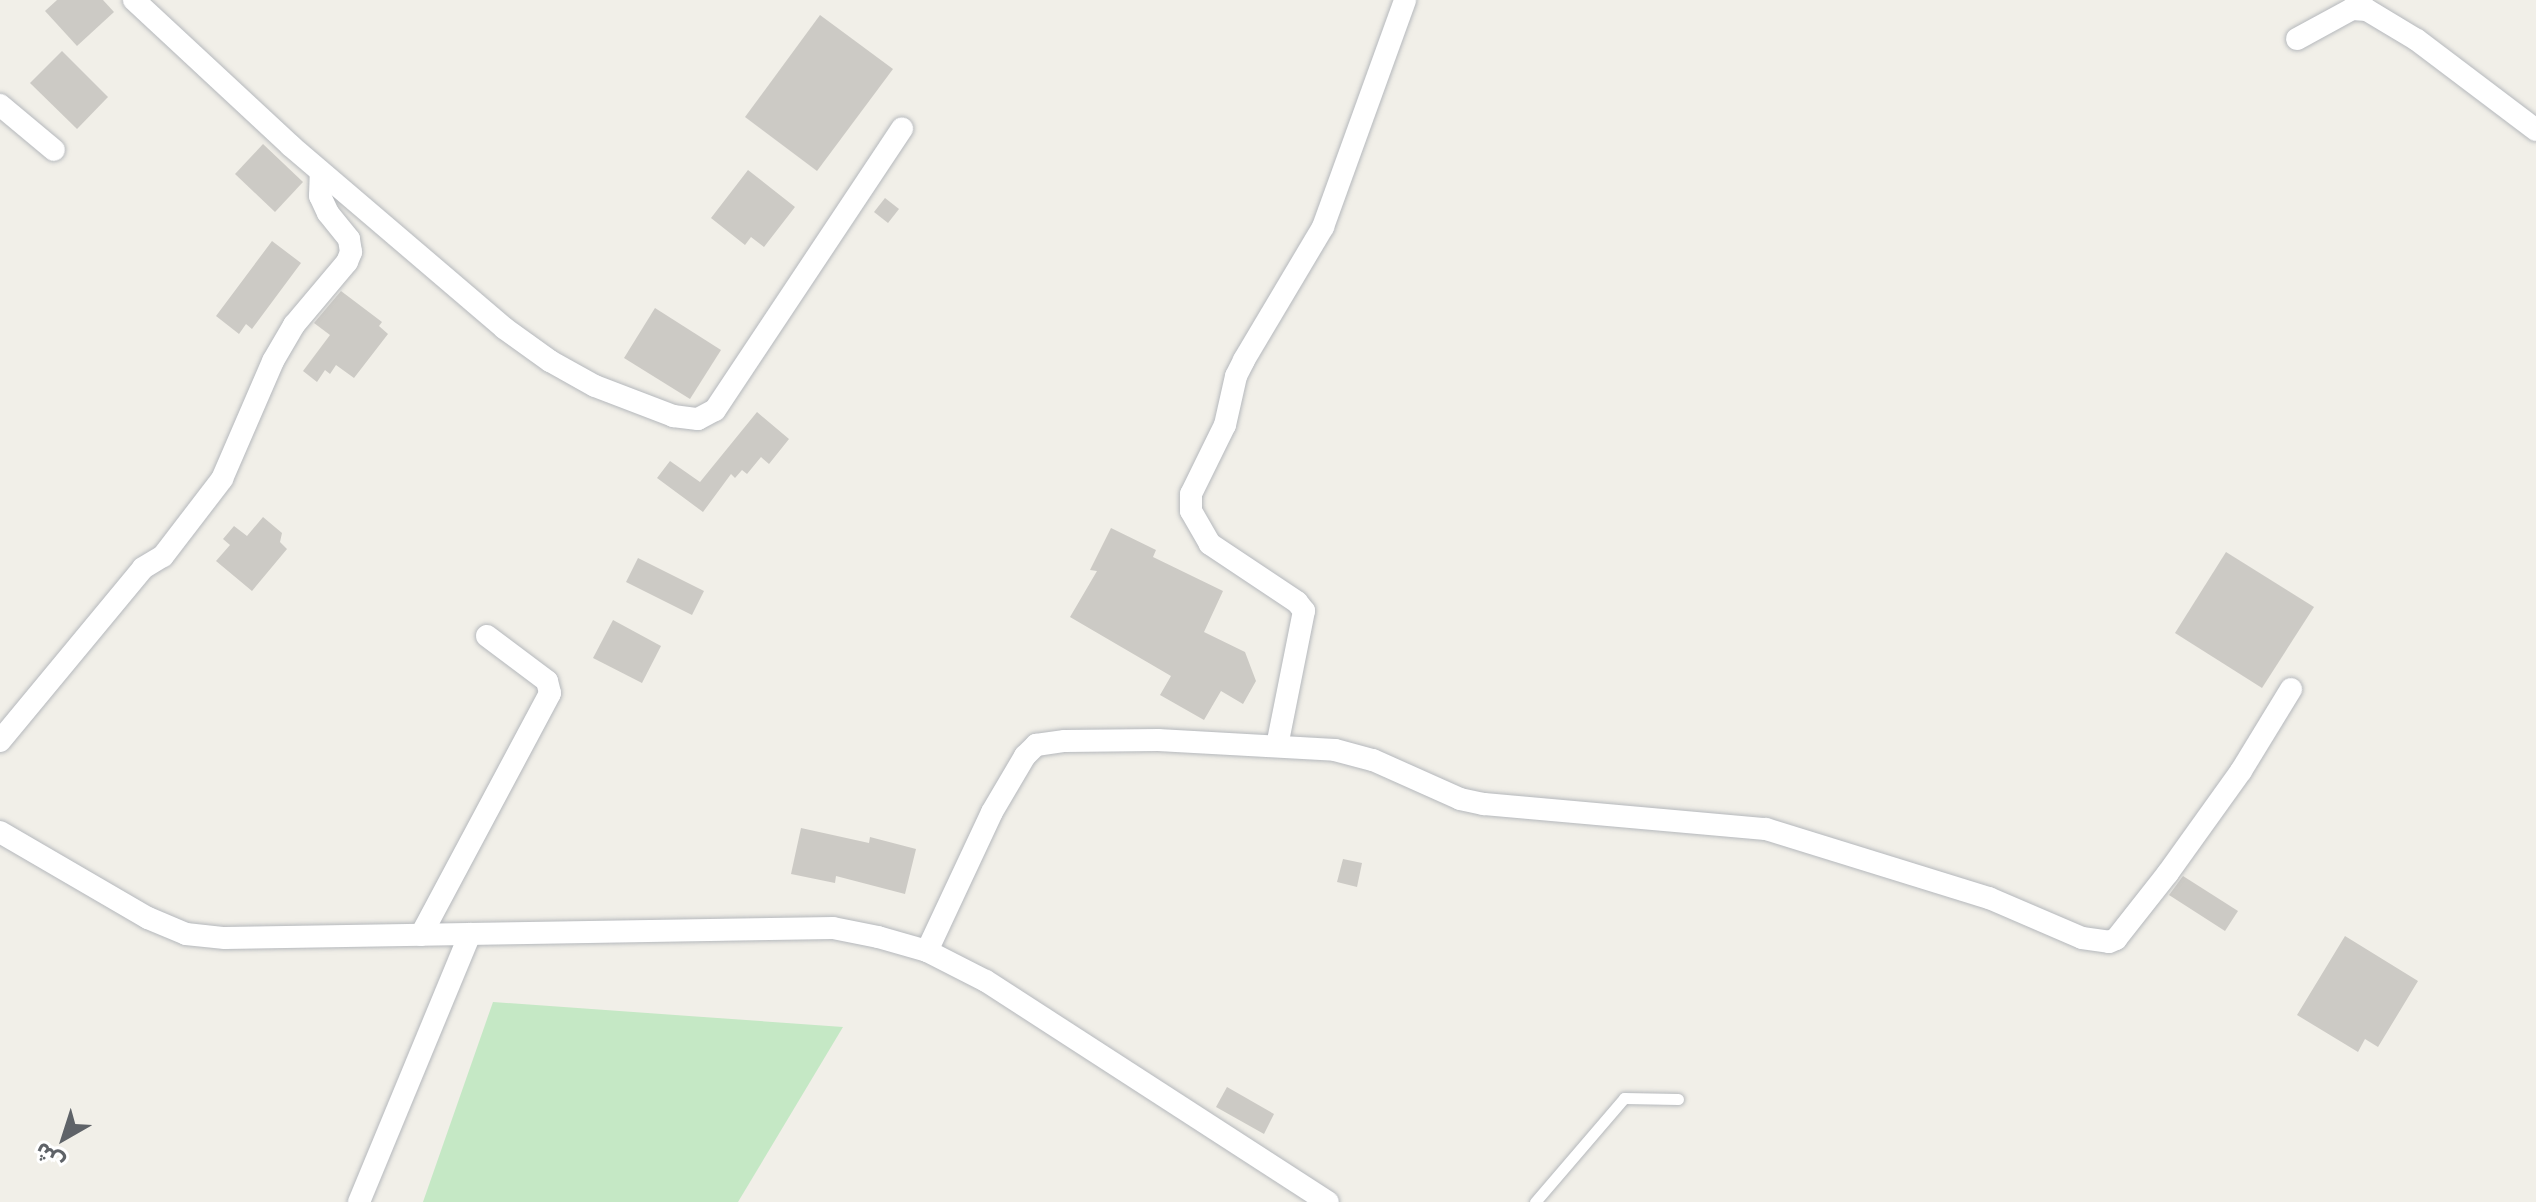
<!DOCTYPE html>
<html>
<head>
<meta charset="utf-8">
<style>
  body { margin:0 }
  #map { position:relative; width:2536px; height:1202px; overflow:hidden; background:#f1efe8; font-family:"PT Sans","Noto Sans Arabic",sans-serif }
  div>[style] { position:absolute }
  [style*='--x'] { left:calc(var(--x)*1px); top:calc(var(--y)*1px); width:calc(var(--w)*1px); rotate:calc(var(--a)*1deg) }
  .green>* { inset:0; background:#c5e8c5 }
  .building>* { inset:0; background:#cccac5 }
  .roads { filter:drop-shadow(0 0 2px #b5b8bc) drop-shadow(0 0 2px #b5b8bc) }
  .service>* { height:11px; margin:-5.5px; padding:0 5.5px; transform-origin:5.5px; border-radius:5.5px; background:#fff }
  .minor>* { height:22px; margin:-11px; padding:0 11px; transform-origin:11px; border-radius:11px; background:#fff }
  span { translate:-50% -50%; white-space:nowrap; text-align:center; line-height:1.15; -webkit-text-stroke:6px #fff; paint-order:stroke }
  .north { position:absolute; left:24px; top:1098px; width:80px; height:80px; -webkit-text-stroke:6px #fff; paint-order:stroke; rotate:219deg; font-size:22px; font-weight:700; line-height:32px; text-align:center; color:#5f6368 }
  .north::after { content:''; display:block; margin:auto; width:28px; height:36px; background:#5f6368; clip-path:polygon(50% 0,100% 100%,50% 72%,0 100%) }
</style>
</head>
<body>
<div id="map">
  <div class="green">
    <i style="clip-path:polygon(493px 1002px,843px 1027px,738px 1202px,423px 1202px)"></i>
  </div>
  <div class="building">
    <i style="clip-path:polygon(57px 0,103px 0,114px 12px,77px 46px,45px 11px)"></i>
    <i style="clip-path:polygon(820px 15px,893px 69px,817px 171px,745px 117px)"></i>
    <i style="clip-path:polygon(62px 51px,108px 97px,77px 129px,30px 83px)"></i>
    <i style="clip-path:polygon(263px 144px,303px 182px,275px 212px,235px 174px)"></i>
    <i style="clip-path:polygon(748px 170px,795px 207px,764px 247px,751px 237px,745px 245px,711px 218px)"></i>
    <i style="clip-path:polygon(885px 198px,899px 209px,888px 223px,874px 212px)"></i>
    <i style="clip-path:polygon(272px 241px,301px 263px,252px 329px,246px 324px,239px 334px,216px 316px)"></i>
    <i style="clip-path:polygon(341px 291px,382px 322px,379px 326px,388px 334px,354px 378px,336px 365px,330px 374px,325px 370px,317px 382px,303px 371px,330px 335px,314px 323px)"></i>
    <i style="clip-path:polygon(655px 308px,721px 350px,690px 399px,624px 358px)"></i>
    <i style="clip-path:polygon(757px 412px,789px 439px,769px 464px,761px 457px,747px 474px,742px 470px,735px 478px,731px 474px,703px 512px,657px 478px,670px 461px,700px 482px)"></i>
    <i style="clip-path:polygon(263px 517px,282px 533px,280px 542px,287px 549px,252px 591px,216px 561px,230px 545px,223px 539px,234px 526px,247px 536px)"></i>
    <i style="clip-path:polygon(1111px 528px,1156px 550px,1153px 557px,1223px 591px,1204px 632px,1245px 652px,1256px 681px,1243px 704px,1221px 691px,1204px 720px,1160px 695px,1171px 676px,1070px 617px,1097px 571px,1090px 570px)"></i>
    <i style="clip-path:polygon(2226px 552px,2314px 607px,2262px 688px,2175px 633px)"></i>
    <i style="clip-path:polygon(638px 558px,704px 591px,692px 615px,626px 582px)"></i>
    <i style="clip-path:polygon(613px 620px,661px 646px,642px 683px,593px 658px)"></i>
    <i style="clip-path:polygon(801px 828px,869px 843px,870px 837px,916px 849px,905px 894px,836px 876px,835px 883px,791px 874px)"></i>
    <i style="clip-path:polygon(1343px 859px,1362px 863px,1357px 887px,1337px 882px)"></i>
    <i style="clip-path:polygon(2183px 876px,2238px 911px,2225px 931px,2169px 895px)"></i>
    <i style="clip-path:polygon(2345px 936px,2418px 981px,2378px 1047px,2365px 1039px,2358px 1052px,2297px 1015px)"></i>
    <i style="clip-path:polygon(1227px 1087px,1274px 1114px,1264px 1134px,1216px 1107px)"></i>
  </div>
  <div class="roads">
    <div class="service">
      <i style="--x:1535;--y:1202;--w:137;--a:-49.4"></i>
      <i style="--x:1624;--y:1098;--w:54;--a:1.1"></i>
    </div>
    <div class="minor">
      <i style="--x:134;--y:0;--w:214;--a:42.9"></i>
      <i style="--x:291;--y:146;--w:280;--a:40.5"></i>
      <i style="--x:504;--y:328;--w:57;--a:35.7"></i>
      <i style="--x:550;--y:361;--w:51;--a:29.1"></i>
      <i style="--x:595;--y:386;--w:84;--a:21"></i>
      <i style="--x:673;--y:416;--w:25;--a:7"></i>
      <i style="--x:698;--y:419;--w:19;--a:-28"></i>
      <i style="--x:715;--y:410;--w:338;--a:-56.4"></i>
      <i style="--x:2297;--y:39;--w:63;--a:-28.6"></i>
      <i style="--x:2352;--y:9;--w:15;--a:4"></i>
      <i style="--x:2367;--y:10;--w:58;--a:31"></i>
      <i style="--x:2417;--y:40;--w:149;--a:37.1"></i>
      <i style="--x:0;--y:105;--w:70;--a:39.8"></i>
      <i style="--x:0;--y:741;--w:224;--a:-50.4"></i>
      <i style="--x:143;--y:568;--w:23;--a:-31"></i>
      <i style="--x:163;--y:556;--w:97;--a:-52.5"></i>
      <i style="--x:222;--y:479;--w:129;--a:-66.6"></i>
      <i style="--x:273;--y:361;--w:42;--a:-59.7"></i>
      <i style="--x:294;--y:325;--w:82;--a:-49.9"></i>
      <i style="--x:347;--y:262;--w:11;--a:-68"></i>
      <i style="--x:351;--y:252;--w:13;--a:-99"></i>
      <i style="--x:349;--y:239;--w:33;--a:-129"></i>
      <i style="--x:328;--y:213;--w:19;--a:-115"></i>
      <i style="--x:320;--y:196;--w:24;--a:-88"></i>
      <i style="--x:1277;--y:746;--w:138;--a:-78.7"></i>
      <i style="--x:1304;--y:611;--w:11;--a:-128"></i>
      <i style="--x:1297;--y:602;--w:105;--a:-146.3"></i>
      <i style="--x:1210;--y:544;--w:38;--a:-120"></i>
      <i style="--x:1191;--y:511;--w:17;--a:-90"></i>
      <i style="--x:1191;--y:494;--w:77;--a:-63.8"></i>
      <i style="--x:1225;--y:425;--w:50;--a:-77.3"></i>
      <i style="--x:1236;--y:376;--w:18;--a:-63"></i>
      <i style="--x:1244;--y:360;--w:155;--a:-59.3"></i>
      <i style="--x:1323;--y:227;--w:241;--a:-70.1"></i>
      <i style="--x:0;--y:832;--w:171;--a:30.2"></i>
      <i style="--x:148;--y:918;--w:41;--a:22.8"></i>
      <i style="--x:186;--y:934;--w:39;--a:6"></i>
      <i style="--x:225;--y:938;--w:608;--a:-0.94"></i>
      <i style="--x:833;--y:928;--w:46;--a:11.3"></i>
      <i style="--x:878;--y:937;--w:51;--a:15.9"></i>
      <i style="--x:927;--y:951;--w:66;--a:27"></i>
      <i style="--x:986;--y:981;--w:407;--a:32.9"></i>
      <i style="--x:421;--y:935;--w:274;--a:-61.9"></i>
      <i style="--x:550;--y:693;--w:12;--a:-104"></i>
      <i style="--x:547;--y:681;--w:75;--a:-143.1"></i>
      <i style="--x:927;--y:951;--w:153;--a:-64.9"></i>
      <i style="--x:992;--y:812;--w:65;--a:-59.5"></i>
      <i style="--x:1025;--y:756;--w:16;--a:-45"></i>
      <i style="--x:1036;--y:745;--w:29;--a:-8"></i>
      <i style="--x:1065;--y:741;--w:93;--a:-0.6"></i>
      <i style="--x:1158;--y:740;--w:177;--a:3.2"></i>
      <i style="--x:1335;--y:750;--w:39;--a:15"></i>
      <i style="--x:1373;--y:760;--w:95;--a:24.1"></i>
      <i style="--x:1460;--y:799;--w:25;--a:12"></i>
      <i style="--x:1484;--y:804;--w:283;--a:5.1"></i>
      <i style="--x:1766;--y:829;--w:233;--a:17.2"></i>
      <i style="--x:1989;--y:898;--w:101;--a:23.3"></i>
      <i style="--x:2082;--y:938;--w:27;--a:8"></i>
      <i style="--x:2109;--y:942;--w:8;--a:-23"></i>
      <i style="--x:2116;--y:939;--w:84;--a:-51.8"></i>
      <i style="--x:2168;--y:873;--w:125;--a:-54.4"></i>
      <i style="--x:2241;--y:771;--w:96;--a:-58.6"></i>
      <i style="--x:359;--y:1202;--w:290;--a:-67.5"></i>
    </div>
  </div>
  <div class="north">ش</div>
</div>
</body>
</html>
